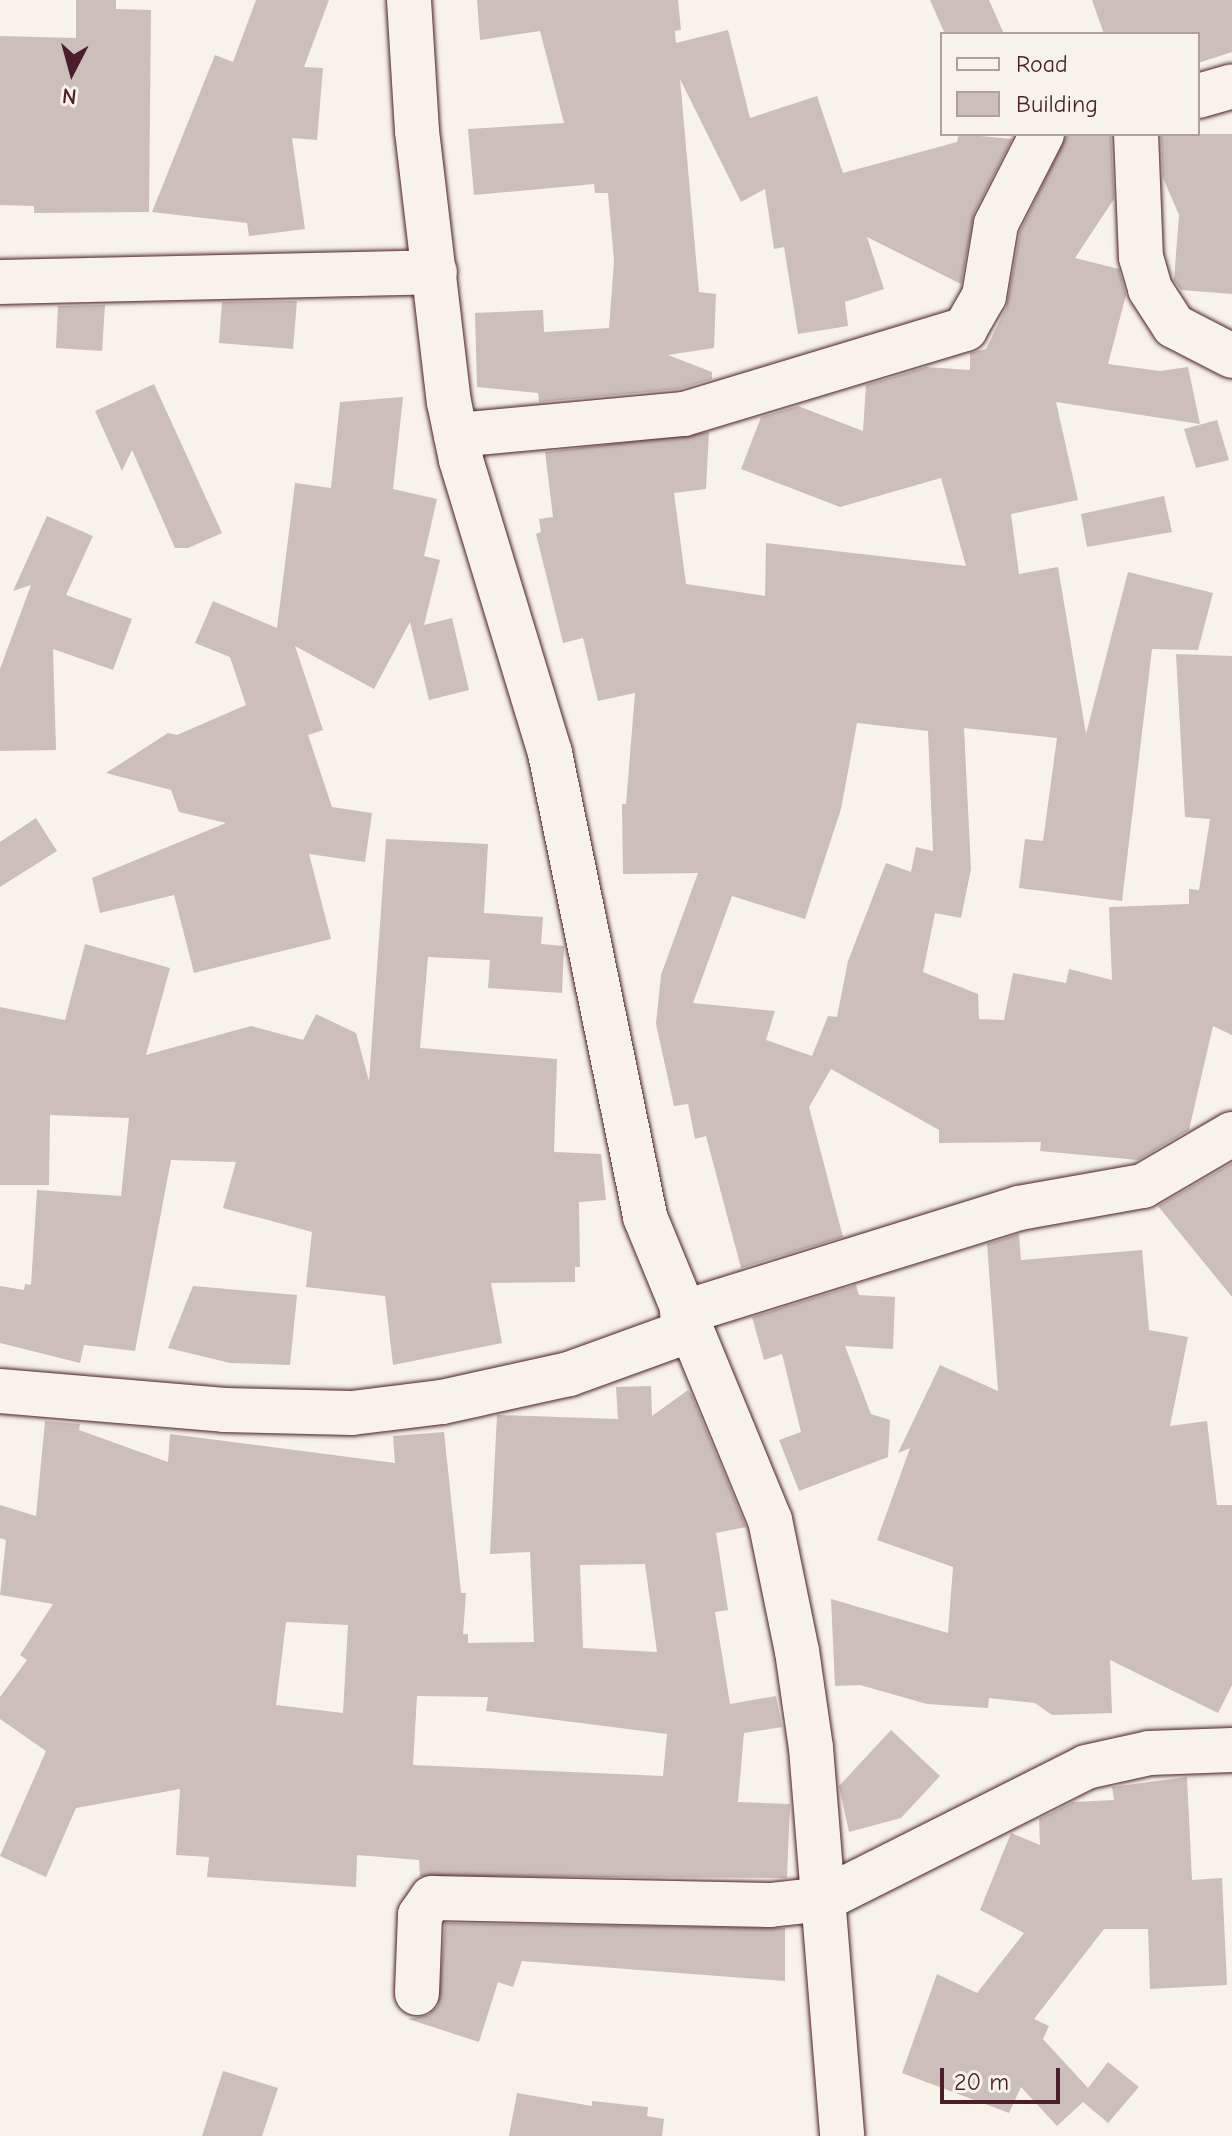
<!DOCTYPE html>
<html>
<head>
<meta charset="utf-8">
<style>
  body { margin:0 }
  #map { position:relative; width:1232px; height:2136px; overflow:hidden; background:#f7f3e8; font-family:"Comic Neue",sans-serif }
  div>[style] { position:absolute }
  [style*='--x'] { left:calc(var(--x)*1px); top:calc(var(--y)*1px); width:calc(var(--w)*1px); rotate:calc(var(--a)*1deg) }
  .building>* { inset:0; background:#ccbfb9 }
  .roads { filter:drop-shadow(0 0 2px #4a1f2b) drop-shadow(0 0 2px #4a1f2b) }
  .minor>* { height:44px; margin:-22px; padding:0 22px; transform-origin:22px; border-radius:22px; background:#f7f3e8 }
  span { translate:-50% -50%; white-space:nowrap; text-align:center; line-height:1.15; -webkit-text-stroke:6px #f7f3e8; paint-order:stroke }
  .legend { position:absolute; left:940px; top:32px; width:260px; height:104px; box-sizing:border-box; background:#f7f3e8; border:2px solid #b29e9c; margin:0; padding:10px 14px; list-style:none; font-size:24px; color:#4a1f2b }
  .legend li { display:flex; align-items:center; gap:16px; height:40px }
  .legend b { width:40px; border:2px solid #b29e9c }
  .north { position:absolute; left:32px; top:32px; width:80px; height:80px; -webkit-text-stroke:6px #f7f3e8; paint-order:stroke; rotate:186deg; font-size:22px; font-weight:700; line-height:32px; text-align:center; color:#4a1f2b }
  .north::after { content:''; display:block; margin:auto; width:28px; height:36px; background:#4a1f2b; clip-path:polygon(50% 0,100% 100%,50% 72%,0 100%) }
  .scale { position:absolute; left:940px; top:2068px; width:120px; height:36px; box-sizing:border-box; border:4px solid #4a1f2b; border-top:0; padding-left:10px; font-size:24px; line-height:28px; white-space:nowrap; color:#4a1f2b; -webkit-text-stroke:6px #f7f3e8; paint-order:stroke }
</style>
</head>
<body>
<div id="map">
  <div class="building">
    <i style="clip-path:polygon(76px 0,116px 0,116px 9px,151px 10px,149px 212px,34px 213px,34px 206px,0 205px,0 36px,76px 38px)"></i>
    <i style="clip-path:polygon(256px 0,329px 0,304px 67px,323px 68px,317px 140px,292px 138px,305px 229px,249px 236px,247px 223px,152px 212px,215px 55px,233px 62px)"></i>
    <i style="clip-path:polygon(477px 0,678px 0,681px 30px,675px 31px,676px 43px,728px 30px,750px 118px,817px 96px,843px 173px,957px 142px,959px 134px,1012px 139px,974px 213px,961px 284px,867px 237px,884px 289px,845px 302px,848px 326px,798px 334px,784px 247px,774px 249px,765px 189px,741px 202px,680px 79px,699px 292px,716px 294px,714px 348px,668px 355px,712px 372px,712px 379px,679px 389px,539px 402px,538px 393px,477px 387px,475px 313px,543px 310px,544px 332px,609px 328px,614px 261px,608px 193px,595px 193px,594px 184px,474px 195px,468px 129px,564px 123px,540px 31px,480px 40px)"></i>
    <i style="clip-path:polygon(930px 0,989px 0,1004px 34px,945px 34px)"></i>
    <i style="clip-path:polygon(1092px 0,1232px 0,1232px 52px,1198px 63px,1198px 34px,1104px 34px)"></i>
    <i style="clip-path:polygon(evenodd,1067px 134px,1111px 134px,1114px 199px,1075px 258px,1119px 269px,1126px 295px,1108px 364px,1160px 371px,1188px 367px,1200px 424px,1056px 402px,1078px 500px,1011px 514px,1019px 574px,1058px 567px,1086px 734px,1128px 572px,1213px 593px,1198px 650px,1152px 649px,1122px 901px,1019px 888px,1025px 839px,1043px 841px,1057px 738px,964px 728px,971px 869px,961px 918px,935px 913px,923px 972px,978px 994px,979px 1019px,1004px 1020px,1013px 973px,1066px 983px,1069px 969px,1112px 980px,1109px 907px,1189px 904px,1189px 889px,1199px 890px,1210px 819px,1185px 817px,1176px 654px,1232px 656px,1232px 1035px,1213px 1026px,1189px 1130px,1138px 1160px,1040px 1151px,1041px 1142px,939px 1143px,939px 1130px,831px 1069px,809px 1107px,843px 1237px,741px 1268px,706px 1136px,695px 1139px,688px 1104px,674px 1106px,656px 1024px,661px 975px,698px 873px,623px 874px,622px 804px,626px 804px,635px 693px,598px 701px,583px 638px,563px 643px,536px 534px,541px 532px,539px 519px,553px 517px,545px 452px,709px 432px,706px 489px,674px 493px,686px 584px,765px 596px,766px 543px,966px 566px,941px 478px,840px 507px,741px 469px,761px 417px,798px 406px,863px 431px,866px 385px,926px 367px,970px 370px,970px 353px,986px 349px,1006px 308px,1020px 232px,1067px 134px,857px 723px,928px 731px,933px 851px,916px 847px,911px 872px,886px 863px,848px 961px,837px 1017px,828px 1016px,812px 1056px,766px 1040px,775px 1011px,693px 1003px,732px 896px,805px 919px,841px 809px,857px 723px)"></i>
    <i style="clip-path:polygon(1161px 134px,1232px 134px,1232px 294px,1181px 290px,1174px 280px,1179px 215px,1163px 178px)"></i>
    <i style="clip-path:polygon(297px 301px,293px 349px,219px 343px,222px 302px)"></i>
    <i style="clip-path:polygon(105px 305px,102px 351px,56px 348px,58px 306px)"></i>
    <i style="clip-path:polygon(154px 384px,222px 533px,188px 548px,175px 548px,132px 450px,122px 471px,95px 411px)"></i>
    <i style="clip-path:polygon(403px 397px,393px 489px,437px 499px,424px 556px,440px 560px,424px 625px,452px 618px,469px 690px,429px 700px,410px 622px,374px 689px,295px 646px,323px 730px,308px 735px,332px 807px,372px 813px,365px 862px,309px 854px,331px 939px,194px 973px,174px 895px,100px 913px,92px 878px,226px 823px,179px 812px,171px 790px,106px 773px,168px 733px,177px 735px,246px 705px,230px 657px,195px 643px,213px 601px,277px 628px,295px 483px,331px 488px,340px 402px)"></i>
    <i style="clip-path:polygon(1217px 420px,1229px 460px,1196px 468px,1184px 429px)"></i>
    <i style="clip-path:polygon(1164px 496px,1172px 532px,1087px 547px,1081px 514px)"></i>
    <i style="clip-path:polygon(47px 516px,93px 536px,66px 595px,132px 619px,113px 670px,53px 649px,56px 750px,0 751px,0 669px,31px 585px,13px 591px)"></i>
    <i style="clip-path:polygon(36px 818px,57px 851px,0 887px,0 842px)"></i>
    <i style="clip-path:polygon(386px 839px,488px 844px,484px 913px,543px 917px,541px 944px,564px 946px,562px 993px,488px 988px,490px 960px,428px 957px,420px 1048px,557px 1059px,554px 1152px,601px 1154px,606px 1200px,579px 1202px,580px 1267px,575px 1267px,575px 1282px,491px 1283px,502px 1343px,393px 1365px,385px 1296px,306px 1287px,312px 1232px,223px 1208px,236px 1162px,171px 1160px,135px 1351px,84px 1345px,80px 1363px,0 1343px,0 1286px,24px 1290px,25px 1284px,31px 1285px,37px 1190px,121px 1196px,129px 1118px,50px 1115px,49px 1185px,0 1185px,0 1007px,65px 1020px,85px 944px,170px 968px,146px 1055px,251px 1026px,303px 1040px,316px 1014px,356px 1033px,369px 1081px)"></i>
    <i style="clip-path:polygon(1232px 1163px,1232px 1297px,1158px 1206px)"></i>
    <i style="clip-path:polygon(1019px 1234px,1021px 1260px,1142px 1250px,1149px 1330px,1188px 1337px,1170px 1426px,1207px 1421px,1217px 1505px,1232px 1505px,1232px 1685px,1218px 1713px,1110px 1660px,1112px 1713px,1052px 1715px,1035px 1703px,989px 1698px,988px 1708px,927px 1704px,860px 1685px,835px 1686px,831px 1599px,948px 1633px,953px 1567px,877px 1540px,910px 1448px,898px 1453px,940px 1365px,998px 1391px,987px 1244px)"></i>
    <i style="clip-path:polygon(856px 1285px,859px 1295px,895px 1297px,893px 1349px,845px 1346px,871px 1414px,890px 1420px,888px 1457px,799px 1491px,779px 1440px,801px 1432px,782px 1354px,764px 1360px,752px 1317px)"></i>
    <i style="clip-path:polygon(193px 1286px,297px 1295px,290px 1365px,230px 1363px,168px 1348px)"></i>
    <i style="clip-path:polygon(evenodd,651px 1386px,652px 1416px,688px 1390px,692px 1396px,746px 1527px,716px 1533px,728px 1610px,715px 1612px,730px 1704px,776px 1696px,782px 1727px,744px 1733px,738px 1802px,790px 1804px,787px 1878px,420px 1876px,419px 1860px,357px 1855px,356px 1887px,207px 1877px,209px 1857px,176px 1855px,180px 1789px,76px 1808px,46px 1877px,0 1856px,46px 1751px,0 1719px,0 1697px,27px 1660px,20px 1655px,53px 1604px,0 1595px,6px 1540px,0 1538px,0 1505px,36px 1516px,45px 1421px,80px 1424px,79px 1430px,168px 1462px,170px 1434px,395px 1463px,393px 1436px,444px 1432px,461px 1593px,466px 1593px,463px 1634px,468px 1634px,468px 1643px,534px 1642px,530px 1552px,490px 1554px,497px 1415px,618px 1419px,616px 1387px,651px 1386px,645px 1564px,657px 1652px,583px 1648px,580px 1565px,645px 1564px,651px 1386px,286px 1622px,348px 1625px,343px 1713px,276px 1705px,286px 1622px,651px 1386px,417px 1696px,488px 1697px,486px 1711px,667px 1734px,663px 1776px,413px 1765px,417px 1696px)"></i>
    <i style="clip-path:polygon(891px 1730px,940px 1776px,901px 1818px,849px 1832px,839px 1786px)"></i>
    <i style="clip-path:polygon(1187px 1777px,1192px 1880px,1222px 1878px,1227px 1985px,1150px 1989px,1148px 1929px,1104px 1929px,1034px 2019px,1049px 2026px,1043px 2039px,1088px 2088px,1108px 2062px,1139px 2087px,1108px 2123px,1083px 2102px,1057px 2126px,1021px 2087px,1009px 2113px,902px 2073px,937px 1974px,977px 1993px,1024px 1933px,980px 1910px,1011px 1833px,1040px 1845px,1039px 1819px,1073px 1802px,1114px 1800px,1112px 1787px)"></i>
    <i style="clip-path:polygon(445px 1923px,785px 1928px,785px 1981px,522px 1961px,513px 1987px,498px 1982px,479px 2042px,408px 2019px,428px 2015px,438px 2006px)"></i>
    <i style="clip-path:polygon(223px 2071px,278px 2088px,262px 2136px,202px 2136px)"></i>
    <i style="clip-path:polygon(517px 2093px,592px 2106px,592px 2101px,648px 2107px,647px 2116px,664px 2119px,662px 2136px,509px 2136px)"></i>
  </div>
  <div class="roads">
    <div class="minor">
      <i style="--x:409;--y:0;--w:131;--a:86.5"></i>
      <i style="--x:417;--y:131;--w:273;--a:83.3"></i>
      <i style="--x:449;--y:402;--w:59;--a:78.3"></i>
      <i style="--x:461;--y:460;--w:306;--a:73.1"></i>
      <i style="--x:550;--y:753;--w:474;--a:78.4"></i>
      <i style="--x:645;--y:1217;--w:328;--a:67.6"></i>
      <i style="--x:770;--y:1520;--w:134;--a:78.4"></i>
      <i style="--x:797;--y:1651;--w:98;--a:81.8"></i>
      <i style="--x:811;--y:1748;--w:389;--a:85.4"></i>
      <i style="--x:1198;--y:96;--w:35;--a:-16"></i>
      <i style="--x:1136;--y:134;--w:123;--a:87.7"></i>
      <i style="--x:1141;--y:257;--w:33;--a:74"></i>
      <i style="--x:1150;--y:289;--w:44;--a:57"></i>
      <i style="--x:1174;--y:326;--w:65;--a:27.3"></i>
      <i style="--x:0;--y:282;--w:435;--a:-1.3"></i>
      <i style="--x:456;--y:435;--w:229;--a:-5.3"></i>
      <i style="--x:684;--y:414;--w:294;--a:-16.8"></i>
      <i style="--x:965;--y:329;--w:38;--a:-60"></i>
      <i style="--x:984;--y:296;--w:73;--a:-80.5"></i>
      <i style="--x:996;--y:224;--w:101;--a:-62.9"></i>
      <i style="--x:682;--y:1313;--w:353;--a:-17.3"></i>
      <i style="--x:1019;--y:1208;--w:126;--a:-10.1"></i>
      <i style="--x:1143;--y:1186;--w:103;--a:-30.3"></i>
      <i style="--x:0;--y:1391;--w:225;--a:4.8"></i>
      <i style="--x:224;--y:1410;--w:128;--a:1.3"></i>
      <i style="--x:352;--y:1413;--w:91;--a:-7"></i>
      <i style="--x:442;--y:1402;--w:130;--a:-12.4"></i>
      <i style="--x:569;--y:1374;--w:127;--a:-19.9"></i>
      <i style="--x:417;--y:1993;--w:78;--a:-87.8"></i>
      <i style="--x:420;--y:1915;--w:21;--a:-55"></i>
      <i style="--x:432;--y:1898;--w:338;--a:1.2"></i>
      <i style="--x:770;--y:1905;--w:54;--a:-6.3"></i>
      <i style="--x:824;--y:1899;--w:293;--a:-26.7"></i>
      <i style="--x:1086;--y:1767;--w:65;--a:-12.5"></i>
      <i style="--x:1149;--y:1753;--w:83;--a:-2.1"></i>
    </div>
  </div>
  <ul class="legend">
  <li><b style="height:10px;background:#f7f3e8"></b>Road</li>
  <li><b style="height:22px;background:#ccbfb9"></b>Building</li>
  </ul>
  <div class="north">N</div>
  <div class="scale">20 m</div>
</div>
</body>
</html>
